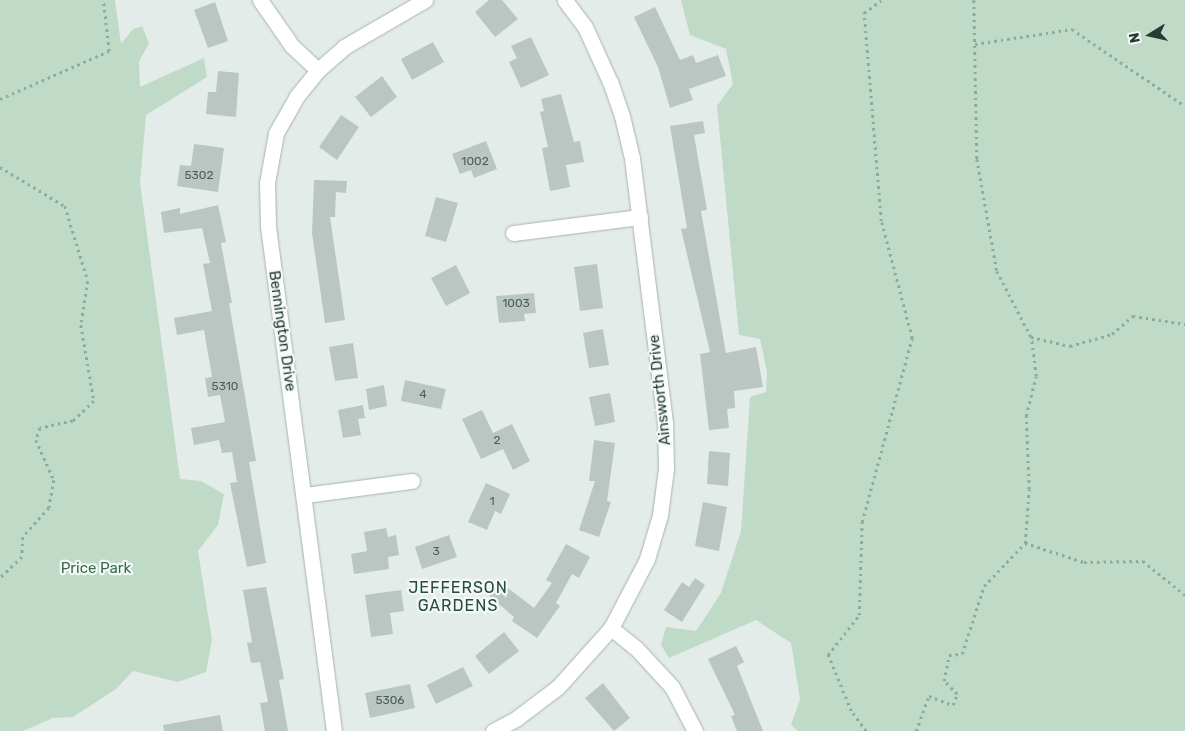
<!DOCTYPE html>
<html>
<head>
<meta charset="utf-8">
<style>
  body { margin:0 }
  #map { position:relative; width:1185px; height:731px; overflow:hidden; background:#e4ece9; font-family:Rubik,sans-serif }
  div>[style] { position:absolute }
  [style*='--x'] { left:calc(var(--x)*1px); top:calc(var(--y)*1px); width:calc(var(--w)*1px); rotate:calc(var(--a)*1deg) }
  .green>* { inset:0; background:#c0dac8 }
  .building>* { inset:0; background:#bac6c2 }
  .path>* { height:2.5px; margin-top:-1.25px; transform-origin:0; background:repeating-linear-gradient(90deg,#88aba2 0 2.5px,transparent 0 6.5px) }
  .roads { filter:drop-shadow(0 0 1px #a7b3b0) drop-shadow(0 0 1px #a7b3b0) }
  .minor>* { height:15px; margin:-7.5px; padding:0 7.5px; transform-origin:7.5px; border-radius:7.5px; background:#fff }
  span { translate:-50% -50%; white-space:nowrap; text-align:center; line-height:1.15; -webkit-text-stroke:4.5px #f4f9f7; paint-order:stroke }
  .number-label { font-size:12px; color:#4b5e59 }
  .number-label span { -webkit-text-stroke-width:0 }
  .street-label { font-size:15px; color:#263b36 }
  .park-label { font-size:15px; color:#356d4c }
  .neighbourhood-label { font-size:16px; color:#244b43; letter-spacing:1px }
  .north { position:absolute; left:1125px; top:10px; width:50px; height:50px; -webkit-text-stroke:4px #f4f9f7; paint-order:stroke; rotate:260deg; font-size:14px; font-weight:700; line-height:20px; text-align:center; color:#263b36 }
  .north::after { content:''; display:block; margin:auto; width:18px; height:22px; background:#263b36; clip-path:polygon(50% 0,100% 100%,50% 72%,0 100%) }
</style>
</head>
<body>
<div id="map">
  <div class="green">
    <i style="clip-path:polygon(0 0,115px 0,121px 44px,133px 29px,142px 26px,149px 43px,139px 62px,140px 87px,204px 58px,207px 77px,146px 115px,140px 182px,180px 479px,201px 481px,224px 494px,218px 525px,198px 551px,212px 640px,206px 672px,178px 682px,133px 671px,116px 689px,73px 717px,53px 718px,23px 731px,0 731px)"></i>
    <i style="clip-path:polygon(681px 0,1185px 0,1185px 731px,798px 731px,791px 725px,800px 699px,791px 643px,756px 620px,669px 658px,661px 645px,666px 627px,696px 631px,721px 593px,741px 531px,750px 397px,766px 392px,767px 372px,760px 339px,739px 335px,717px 106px,733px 84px,726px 49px,690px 35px)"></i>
  </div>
  <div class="building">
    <i style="clip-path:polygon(489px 0,502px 0,518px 19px,495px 37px,475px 12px)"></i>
    <i style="clip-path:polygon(215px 2px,228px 41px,208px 48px,194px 10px)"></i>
    <i style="clip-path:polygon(655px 7px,680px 60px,693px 55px,696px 63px,718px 55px,726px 76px,689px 89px,693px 100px,670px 108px,658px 67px,634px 17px)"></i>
    <i style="clip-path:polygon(531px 37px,549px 75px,521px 88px,509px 62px,517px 58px,511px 46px)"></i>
    <i style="clip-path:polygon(433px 42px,444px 62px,412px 80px,401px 59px)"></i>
    <i style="clip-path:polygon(218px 71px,239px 73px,236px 117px,206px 114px,208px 92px,216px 92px)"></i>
    <i style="clip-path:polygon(382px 76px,397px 97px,371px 117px,355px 97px)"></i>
    <i style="clip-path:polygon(561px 94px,574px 142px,580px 141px,584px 162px,566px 165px,570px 187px,550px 191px,542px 148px,548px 147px,540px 112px,544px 111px,541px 99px)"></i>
    <i style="clip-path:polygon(341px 115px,359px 127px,337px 160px,319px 147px)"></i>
    <i style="clip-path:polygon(703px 121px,705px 133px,694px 135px,707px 210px,701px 211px,726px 353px,756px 347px,763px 387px,734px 391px,735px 408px,727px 409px,729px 428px,709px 430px,700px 354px,710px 352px,681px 229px,687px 228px,670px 126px)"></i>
    <i style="clip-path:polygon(486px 141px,497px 169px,474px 178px,471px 170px,460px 174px,452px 154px)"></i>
    <i style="clip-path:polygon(194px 144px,224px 148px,218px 192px,177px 186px,180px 165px,191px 166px)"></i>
    <i style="clip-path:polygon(314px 180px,347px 181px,346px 193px,336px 192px,335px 217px,330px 217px,345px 320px,325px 323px,312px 233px)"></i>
    <i style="clip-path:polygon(436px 197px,458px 203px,446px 242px,425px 236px)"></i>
    <i style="clip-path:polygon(218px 205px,226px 242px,221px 243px,232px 303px,229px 303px,256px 461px,249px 462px,266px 563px,247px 567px,230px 483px,237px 482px,232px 452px,222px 453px,219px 440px,194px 445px,191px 428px,225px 422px,220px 395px,208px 397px,205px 378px,212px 377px,204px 330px,177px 335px,174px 318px,212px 311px,203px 264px,210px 263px,202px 228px,164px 233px,161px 212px,180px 208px,180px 214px)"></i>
    <i style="clip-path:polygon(597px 264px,603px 308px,580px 311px,574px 267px)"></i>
    <i style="clip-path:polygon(456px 265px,470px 293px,446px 306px,431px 278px)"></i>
    <i style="clip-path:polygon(534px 293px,536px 313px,524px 314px,525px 321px,499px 323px,496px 296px)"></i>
    <i style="clip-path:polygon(603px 329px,609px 365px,589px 368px,583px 333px)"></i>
    <i style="clip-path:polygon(353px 343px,358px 378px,335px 381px,329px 347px)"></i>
    <i style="clip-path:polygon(405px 380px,446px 389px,441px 409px,401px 401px)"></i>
    <i style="clip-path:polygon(384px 385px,387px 406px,369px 410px,366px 389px)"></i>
    <i style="clip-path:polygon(610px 393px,615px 422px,595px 426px,589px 397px)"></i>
    <i style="clip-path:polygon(363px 405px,365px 418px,358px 419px,361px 435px,343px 438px,338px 410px)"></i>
    <i style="clip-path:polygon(482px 410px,493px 433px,512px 424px,530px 461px,513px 470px,503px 449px,481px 459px,462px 419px)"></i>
    <i style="clip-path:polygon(594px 440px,615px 443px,607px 501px,611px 502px,599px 537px,579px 530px,595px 481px,589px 481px)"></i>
    <i style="clip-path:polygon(709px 451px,730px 453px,728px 486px,707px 484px)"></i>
    <i style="clip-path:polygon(486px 483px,510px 494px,501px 514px,495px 511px,487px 530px,468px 522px)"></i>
    <i style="clip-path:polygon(703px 502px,727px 507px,719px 551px,695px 546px)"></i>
    <i style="clip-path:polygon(386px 528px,388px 537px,396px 535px,399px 555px,388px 557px,389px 569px,354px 574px,351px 554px,367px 551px,364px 532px)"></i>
    <i style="clip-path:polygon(449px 535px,457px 557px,422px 569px,415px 547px)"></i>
    <i style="clip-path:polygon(566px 544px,590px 557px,579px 578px,572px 574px,556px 603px,560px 606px,537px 638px,512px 621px,514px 617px,486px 593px,497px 580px,534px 608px,552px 583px,546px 580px)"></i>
    <i style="clip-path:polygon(695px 578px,705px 585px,682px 622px,664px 610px,682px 582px,689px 587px)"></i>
    <i style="clip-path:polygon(266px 587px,284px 679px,279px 680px,288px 731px,265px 731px,260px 703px,268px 702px,260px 662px,251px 663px,247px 643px,252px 642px,243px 590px)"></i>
    <i style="clip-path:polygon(401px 590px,404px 611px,390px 613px,393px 634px,371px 637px,365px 595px)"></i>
    <i style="clip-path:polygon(504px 632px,519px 651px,489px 674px,475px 656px)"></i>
    <i style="clip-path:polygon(736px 646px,744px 662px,737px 666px,763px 731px,737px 731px,731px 716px,735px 715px,708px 659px)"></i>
    <i style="clip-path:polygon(463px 667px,473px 686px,436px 704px,427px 685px)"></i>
    <i style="clip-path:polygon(603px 683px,630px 718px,614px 731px,585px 698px)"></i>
    <i style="clip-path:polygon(410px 684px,415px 708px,370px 718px,365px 693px)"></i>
    <i style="clip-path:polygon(220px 715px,223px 731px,164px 731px,163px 725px)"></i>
  </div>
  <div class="path">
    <i style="--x:974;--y:0;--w:159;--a:88.9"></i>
    <i style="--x:977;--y:159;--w:114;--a:79.9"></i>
    <i style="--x:997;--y:271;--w:74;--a:62.7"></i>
    <i style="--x:975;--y:44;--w:98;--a:-8.8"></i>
    <i style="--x:1072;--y:29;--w:137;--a:34.3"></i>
    <i style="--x:0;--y:99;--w:119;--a:-23.8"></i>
    <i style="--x:109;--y:51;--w:51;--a:-96.7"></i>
    <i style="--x:0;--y:167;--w:76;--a:31"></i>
    <i style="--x:65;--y:206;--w:78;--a:73"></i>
    <i style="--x:88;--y:281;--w:45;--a:99"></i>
    <i style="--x:81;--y:325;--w:77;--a:80.3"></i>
    <i style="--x:94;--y:401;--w:29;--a:136"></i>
    <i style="--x:73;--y:421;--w:34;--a:168"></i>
    <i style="--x:40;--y:428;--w:13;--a:108"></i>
    <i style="--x:36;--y:440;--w:44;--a:65.8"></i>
    <i style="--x:54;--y:480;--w:28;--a:100"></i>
    <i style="--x:49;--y:508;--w:39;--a:132"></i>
    <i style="--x:23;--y:537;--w:20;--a:93"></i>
    <i style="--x:22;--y:557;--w:30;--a:136"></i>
    <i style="--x:1025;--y:543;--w:62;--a:17.9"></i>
    <i style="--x:1084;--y:562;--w:59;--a:-1"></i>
    <i style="--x:1143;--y:561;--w:54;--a:39"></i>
    <i style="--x:866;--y:731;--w:25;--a:-127"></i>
    <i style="--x:851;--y:711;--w:61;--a:-112.3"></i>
    <i style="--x:828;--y:655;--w:51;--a:-52.2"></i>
    <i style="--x:859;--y:615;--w:93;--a:-88.2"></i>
    <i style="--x:862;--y:522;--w:191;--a:-74.8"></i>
    <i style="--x:912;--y:338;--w:121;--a:-104.8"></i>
    <i style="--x:881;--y:221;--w:209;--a:-94.7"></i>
    <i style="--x:864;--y:13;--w:21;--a:-37"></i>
    <i style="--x:916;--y:731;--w:37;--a:-70"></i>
    <i style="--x:929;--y:696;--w:26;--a:21"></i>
    <i style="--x:953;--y:705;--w:12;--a:-70"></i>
    <i style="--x:957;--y:694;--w:18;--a:-135"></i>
    <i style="--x:944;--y:681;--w:26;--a:-79"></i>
    <i style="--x:949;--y:655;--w:13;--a:-4"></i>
    <i style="--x:962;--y:654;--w:71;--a:-72.1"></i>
    <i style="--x:984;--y:586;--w:59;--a:-46.4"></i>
    <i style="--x:1025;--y:543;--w:54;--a:-85.8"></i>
    <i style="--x:1029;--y:489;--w:73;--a:-92.4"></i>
    <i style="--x:1026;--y:416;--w:41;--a:-76"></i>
    <i style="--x:1036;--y:376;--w:39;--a:-97"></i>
    <i style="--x:1031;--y:337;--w:40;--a:13"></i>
    <i style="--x:1070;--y:346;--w:44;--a:-15.9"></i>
    <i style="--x:1112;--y:334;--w:28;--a:-41"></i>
    <i style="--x:1133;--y:316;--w:53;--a:8.7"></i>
  </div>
  <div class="roads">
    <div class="minor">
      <i style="--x:260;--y:0;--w:56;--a:55.2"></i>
      <i style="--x:292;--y:46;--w:35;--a:43"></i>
      <i style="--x:513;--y:233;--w:128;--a:-7.2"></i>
      <i style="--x:305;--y:495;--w:108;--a:-7.5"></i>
      <i style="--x:611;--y:628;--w:32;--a:39"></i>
      <i style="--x:636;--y:648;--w:53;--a:47.3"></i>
      <i style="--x:672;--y:687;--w:50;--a:62.4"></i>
      <i style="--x:334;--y:731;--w:509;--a:-97.45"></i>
      <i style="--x:268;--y:226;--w:43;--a:-91.3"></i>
      <i style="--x:267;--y:183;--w:51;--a:-79.8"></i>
      <i style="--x:276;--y:133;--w:43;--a:-60.4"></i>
      <i style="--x:297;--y:96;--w:33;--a:-51"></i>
      <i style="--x:318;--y:70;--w:35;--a:-41"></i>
      <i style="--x:344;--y:47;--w:94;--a:-30.1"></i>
      <i style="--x:493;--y:731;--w:27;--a:-28"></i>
      <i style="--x:517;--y:718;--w:51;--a:-37.1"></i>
      <i style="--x:558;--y:687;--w:79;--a:-48.1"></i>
      <i style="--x:611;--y:628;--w:78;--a:-62.4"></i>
      <i style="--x:647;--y:559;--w:46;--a:-73.5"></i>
      <i style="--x:660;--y:515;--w:46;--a:-82.6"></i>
      <i style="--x:666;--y:469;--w:46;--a:-91.2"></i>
      <i style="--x:665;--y:423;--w:267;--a:-97.1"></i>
      <i style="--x:632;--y:158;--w:43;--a:-103.4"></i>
      <i style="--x:622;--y:116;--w:36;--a:-109"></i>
      <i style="--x:610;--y:82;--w:60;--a:-114.4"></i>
      <i style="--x:585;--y:27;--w:34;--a:-127"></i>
    </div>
  </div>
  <div class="number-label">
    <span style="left:475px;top:162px">1002</span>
    <span style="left:199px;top:176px">5302</span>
    <span style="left:516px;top:304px">1003</span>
    <span style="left:225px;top:387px">5310</span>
    <span style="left:423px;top:395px">4</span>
    <span style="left:497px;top:441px">2</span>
    <span style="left:492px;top:502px">1</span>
    <span style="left:436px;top:552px">3</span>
    <span style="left:390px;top:701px">5306</span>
  </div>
  <div class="street-label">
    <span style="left:282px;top:331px;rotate:82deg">Bennington Drive</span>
    <span style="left:660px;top:390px;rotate:-96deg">Ainsworth Drive</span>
  </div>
  <div class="park-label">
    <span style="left:96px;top:569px">Price Park</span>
  </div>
  <div class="neighbourhood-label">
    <span style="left:458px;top:597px">JEFFERSON<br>GARDENS</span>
  </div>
  <div class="north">N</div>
</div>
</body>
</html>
